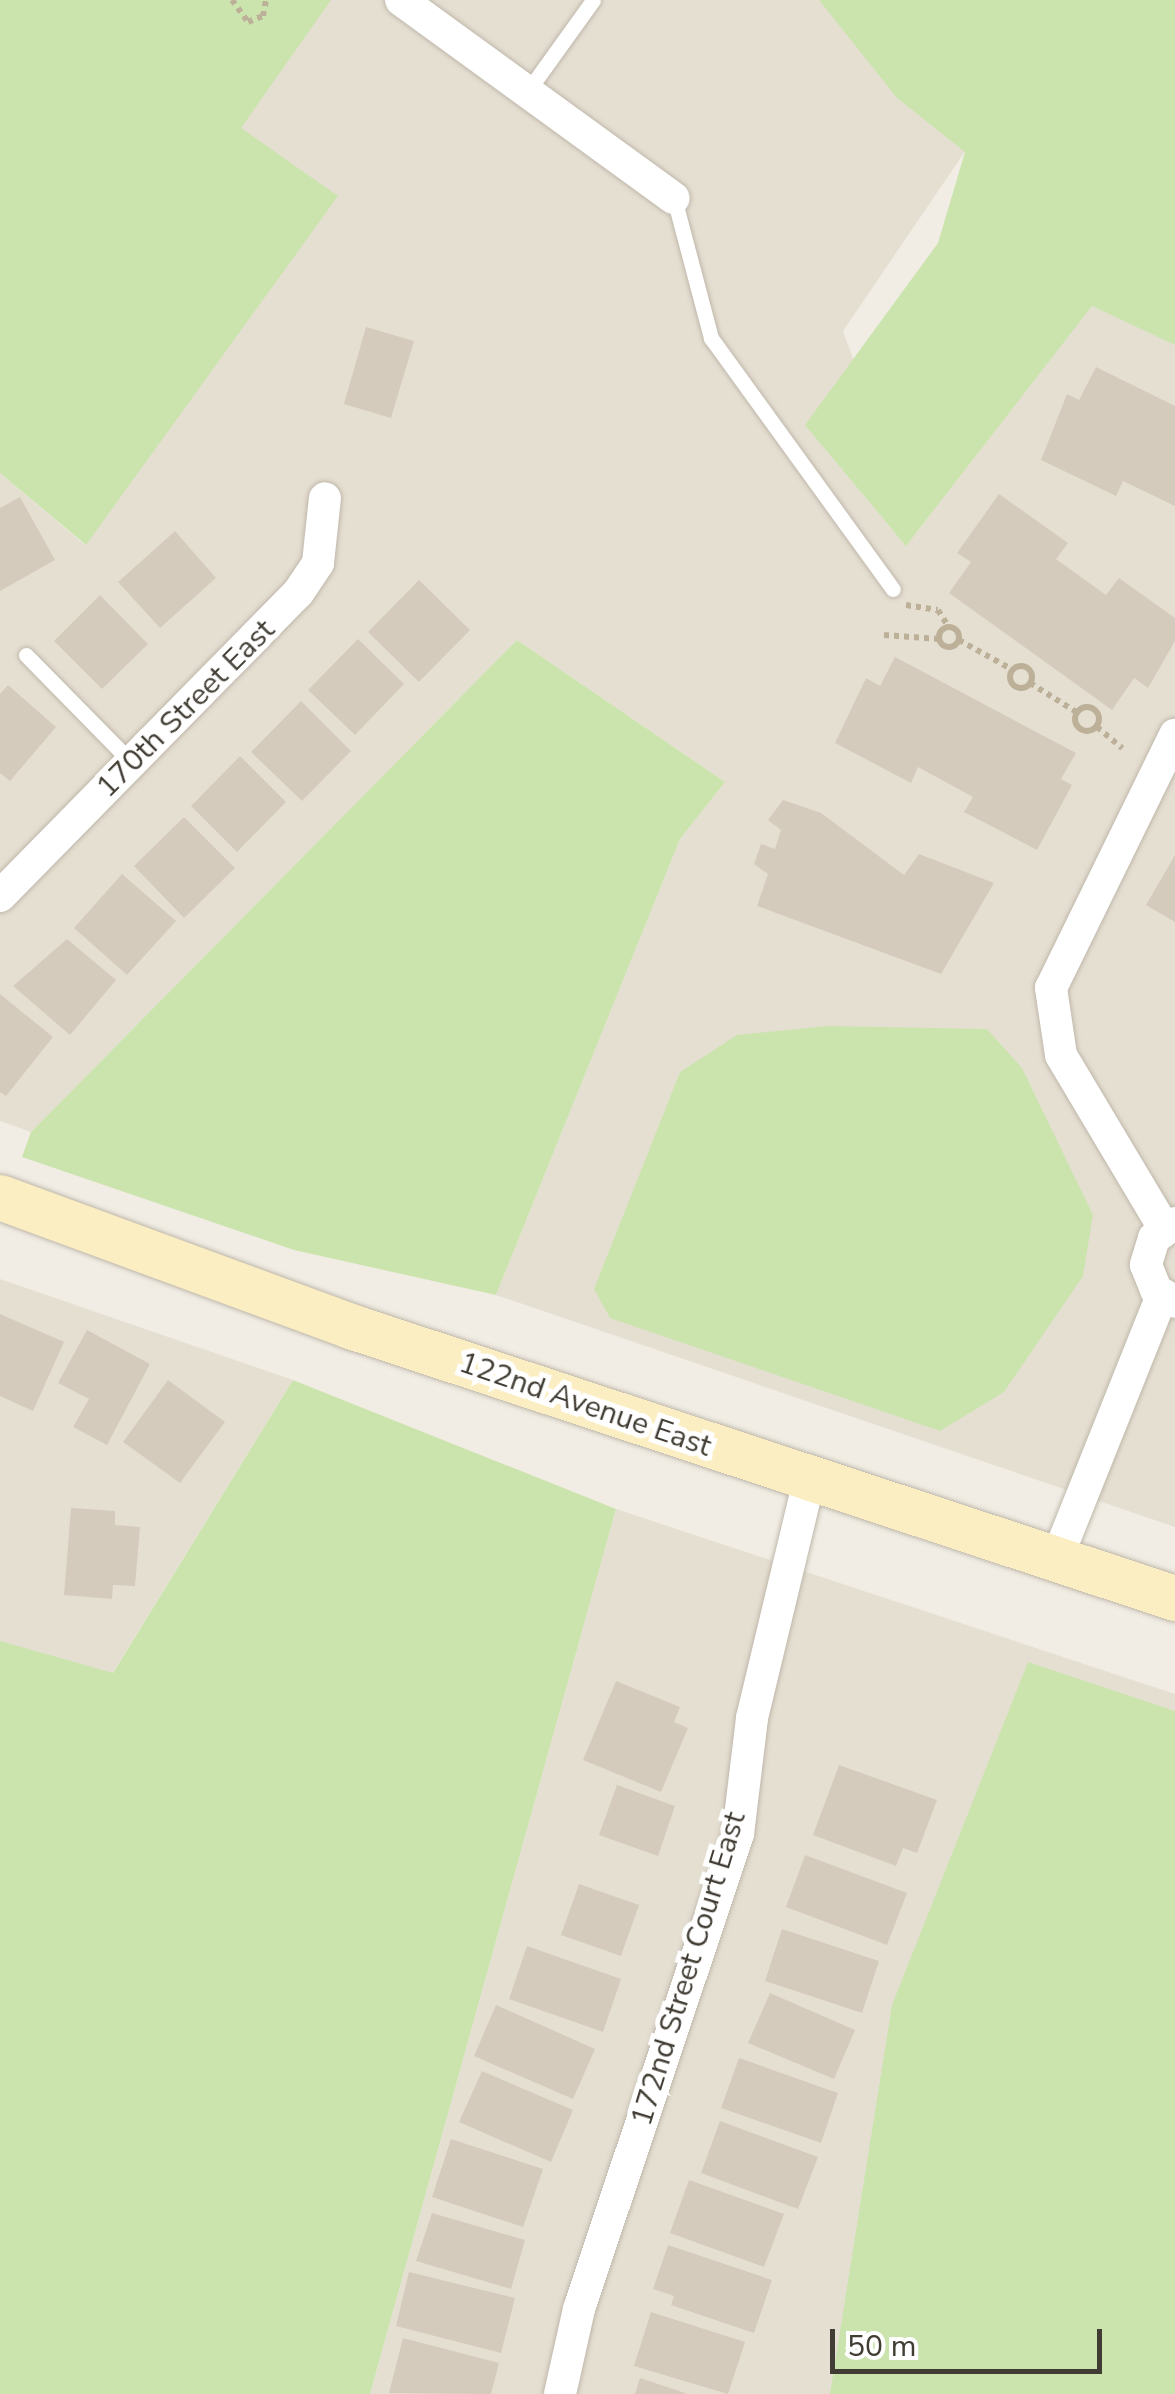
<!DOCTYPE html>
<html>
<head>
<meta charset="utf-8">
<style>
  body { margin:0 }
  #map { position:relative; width:1175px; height:2394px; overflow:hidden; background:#f1ede4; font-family:"Nunito Sans",sans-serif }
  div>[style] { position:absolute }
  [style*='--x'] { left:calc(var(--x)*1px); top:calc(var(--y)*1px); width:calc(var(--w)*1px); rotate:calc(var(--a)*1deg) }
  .residential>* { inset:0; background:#e5dfd2 }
  .green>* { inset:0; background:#cbe4ae }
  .building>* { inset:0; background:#d5cbbd }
  .path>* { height:6px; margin-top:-3px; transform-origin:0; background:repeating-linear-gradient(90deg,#bdb099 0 5px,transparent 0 10px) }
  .path>.ring { margin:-3px; padding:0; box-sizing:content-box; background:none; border:6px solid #bdb099; border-radius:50% }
  .roads { filter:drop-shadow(0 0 2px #bfb7aa) drop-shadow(0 0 2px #bfb7aa) }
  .lane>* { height:15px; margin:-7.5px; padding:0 7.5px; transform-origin:7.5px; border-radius:7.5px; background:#fff }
  .street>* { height:32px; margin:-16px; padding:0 16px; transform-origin:16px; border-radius:16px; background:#fff }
  .secondary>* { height:45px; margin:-22.5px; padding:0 22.5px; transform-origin:22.5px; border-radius:22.5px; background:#fceec3 }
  span { translate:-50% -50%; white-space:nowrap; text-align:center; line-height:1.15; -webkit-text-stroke:10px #fff; paint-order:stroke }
  .street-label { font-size:30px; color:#423d34 }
  .scale { position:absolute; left:830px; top:2329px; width:272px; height:45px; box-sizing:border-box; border:5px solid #423d34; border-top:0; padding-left:12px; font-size:30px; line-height:35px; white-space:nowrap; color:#423d34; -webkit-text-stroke:8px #fff; paint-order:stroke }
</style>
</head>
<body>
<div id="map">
  <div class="residential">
    <i style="clip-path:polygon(56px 0,1032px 0,1057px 16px,843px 331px,917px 532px,1092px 305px,1175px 334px,1175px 1527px,496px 1295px,680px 839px,725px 782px,517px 640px,31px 1132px,0 1121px,0 473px,85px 545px)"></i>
    <i style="clip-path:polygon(0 1279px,293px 1380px,112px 1674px,0 1825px)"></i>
    <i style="clip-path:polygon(616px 1509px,1175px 1694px,1175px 2394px,370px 2394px)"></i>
  </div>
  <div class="green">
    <i style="clip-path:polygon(0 0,331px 0,241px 128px,338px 196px,86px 545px,0 473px)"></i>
    <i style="clip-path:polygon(819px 0,1175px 0,1175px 345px,1092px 306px,906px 546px,805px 425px,938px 243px,965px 152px,897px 98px)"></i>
    <i style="clip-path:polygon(517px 640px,725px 782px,680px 839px,496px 1295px,294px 1250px,22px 1157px,31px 1132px)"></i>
    <i style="clip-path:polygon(828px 1026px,987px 1029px,1022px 1068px,1093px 1215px,1083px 1276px,1004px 1392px,940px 1431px,610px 1318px,594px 1289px,680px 1072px,737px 1035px)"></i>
    <i style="clip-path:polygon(293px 1380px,616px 1509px,370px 2394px,0 2394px,0 1641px,113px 1673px)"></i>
    <i style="clip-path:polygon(1028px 1662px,1175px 1711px,1175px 2394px,830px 2394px,892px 2005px)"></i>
  </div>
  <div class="building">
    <i style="clip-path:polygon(366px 327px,414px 341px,391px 418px,344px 404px)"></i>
    <i style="clip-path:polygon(1096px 367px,1175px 406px,1175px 506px,1123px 481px,1116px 496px,1041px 460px,1067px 394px,1079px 400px)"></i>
    <i style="clip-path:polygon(999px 494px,1068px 543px,1056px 559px,1106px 595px,1119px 578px,1175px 618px,1175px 641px,1148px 688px,1134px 678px,1112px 710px,949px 593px,971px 562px,957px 553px)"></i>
    <i style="clip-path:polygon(20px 497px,55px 560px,0 591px,0 508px)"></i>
    <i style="clip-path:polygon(175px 531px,216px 578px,160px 628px,118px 582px)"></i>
    <i style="clip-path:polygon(419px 580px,470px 630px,419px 682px,368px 632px)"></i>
    <i style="clip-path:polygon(100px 595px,148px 644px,102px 689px,54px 641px)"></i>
    <i style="clip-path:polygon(358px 639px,404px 684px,355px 735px,308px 690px)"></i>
    <i style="clip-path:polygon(895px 657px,1076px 753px,1061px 779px,1072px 785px,1037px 850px,964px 812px,973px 797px,918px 767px,911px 783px,835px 743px,866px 678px,880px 686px)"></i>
    <i style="clip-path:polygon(8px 685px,56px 727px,10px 781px,0 773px,0 694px)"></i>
    <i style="clip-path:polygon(301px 701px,351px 751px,302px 801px,251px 752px)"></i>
    <i style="clip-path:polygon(240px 756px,286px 802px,237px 852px,191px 806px)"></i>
    <i style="clip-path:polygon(783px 800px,821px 813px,904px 875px,919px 854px,994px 883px,941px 974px,757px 906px,768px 874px,754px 864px,761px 844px,775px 849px,781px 830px,768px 820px)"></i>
    <i style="clip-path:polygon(184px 817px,235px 868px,184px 918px,134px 866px)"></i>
    <i style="clip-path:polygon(1175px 855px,1175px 922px,1146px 905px)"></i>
    <i style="clip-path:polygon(122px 874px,176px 921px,127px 975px,74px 928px)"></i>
    <i style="clip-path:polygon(67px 939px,116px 980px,70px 1035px,13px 986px)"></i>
    <i style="clip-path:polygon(0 994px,53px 1037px,6px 1096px,0 1092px)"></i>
    <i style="clip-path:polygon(0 1314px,64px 1342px,33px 1411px,0 1396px)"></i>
    <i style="clip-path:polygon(87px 1330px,150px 1364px,107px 1445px,73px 1427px,89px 1399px,58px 1383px)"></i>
    <i style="clip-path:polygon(168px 1380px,225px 1422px,180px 1483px,123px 1442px)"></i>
    <i style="clip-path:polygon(71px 1508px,115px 1511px,115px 1525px,140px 1527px,135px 1586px,113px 1585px,112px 1599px,64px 1595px)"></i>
    <i style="clip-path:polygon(616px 1681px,680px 1707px,674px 1722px,688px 1728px,661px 1792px,583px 1760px)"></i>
    <i style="clip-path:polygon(839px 1765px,937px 1800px,917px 1853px,903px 1848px,896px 1866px,813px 1835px)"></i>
    <i style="clip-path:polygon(617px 1785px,675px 1806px,658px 1856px,599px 1835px)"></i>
    <i style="clip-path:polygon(805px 1855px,907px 1893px,887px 1945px,786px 1907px)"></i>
    <i style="clip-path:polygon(579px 1884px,639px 1905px,621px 1956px,561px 1935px)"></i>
    <i style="clip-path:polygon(782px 1929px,879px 1961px,862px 2013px,765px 1981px)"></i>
    <i style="clip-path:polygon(527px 1946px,621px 1979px,603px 2032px,509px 1999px)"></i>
    <i style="clip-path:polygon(770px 1993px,855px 2030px,834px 2079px,748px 2043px)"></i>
    <i style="clip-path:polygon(496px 2005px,595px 2049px,573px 2099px,474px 2056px)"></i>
    <i style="clip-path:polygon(739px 2058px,838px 2093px,821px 2143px,721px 2108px)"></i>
    <i style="clip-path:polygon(482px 2071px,573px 2110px,551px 2162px,459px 2122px)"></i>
    <i style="clip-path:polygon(720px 2121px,818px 2157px,798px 2209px,701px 2173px)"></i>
    <i style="clip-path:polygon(451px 2139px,543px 2169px,523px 2227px,432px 2197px)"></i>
    <i style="clip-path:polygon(689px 2180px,784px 2214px,764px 2267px,670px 2233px)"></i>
    <i style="clip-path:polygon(432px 2213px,525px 2240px,511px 2289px,416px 2261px)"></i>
    <i style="clip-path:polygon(668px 2245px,772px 2280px,754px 2333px,671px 2305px,674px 2296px,653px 2289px)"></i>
    <i style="clip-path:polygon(409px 2272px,515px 2298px,501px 2353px,396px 2326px)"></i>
    <i style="clip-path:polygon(651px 2312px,745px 2342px,728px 2394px,634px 2366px)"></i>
    <i style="clip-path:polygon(403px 2338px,499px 2363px,491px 2394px,389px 2393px)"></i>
    <i style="clip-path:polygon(640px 2378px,685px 2393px,685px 2394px,635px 2394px)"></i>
  </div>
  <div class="path">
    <i style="--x:232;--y:0;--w:27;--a:54"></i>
    <i style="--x:248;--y:22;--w:16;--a:-22"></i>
    <i style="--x:263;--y:16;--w:16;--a:-79"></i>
    <i style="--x:906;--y:605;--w:32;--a:9"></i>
    <i style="--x:938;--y:610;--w:19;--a:58"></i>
    <i class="ring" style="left:939px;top:627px;width:14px;height:14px"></i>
    <i style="--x:884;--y:635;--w:55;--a:4.2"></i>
    <i style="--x:959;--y:640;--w:62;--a:29.1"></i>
    <i class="ring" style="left:1010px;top:666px;width:16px;height:16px"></i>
    <i style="--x:1030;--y:683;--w:57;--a:32"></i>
    <i class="ring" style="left:1075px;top:707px;width:18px;height:18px"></i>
    <i style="--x:1097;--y:727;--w:33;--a:40"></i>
  </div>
  <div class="roads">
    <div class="lane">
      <i style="--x:527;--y:92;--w:113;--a:-54.3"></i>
      <i style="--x:674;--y:198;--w:145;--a:75.2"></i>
      <i style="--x:711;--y:338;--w:310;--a:54.1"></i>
      <i style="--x:26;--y:655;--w:153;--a:45.5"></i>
    </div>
    <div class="street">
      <i style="--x:401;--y:0;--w:337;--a:36"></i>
      <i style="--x:0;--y:896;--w:425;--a:-45.5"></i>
      <i style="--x:298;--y:593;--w:36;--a:-56"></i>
      <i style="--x:318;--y:563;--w:65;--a:-83.9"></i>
      <i style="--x:1175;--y:1223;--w:26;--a:144"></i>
      <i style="--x:1154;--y:1238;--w:28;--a:107"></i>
      <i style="--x:1146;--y:1265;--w:27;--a:68"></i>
      <i style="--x:1156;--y:1290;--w:22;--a:32"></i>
      <i style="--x:1164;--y:1228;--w:201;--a:-120.8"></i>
      <i style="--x:1061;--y:1055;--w:68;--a:-98.5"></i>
      <i style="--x:1051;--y:988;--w:282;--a:-63.9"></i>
      <i style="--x:1057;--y:1558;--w:283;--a:-68.2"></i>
      <i style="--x:560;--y:2394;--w:87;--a:-77.4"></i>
      <i style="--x:579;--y:2309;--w:501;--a:-71.49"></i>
      <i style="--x:738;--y:1834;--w:117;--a:-83.1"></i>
      <i style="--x:752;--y:1718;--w:245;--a:-76.5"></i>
    </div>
    <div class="secondary">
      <i style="--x:0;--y:1197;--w:373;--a:20.2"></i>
      <i style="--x:350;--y:1326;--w:869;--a:18.25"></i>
    </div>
  </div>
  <div class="street-label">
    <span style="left:186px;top:709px;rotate:-45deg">170th Street East</span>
    <span style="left:585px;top:1405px;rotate:19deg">122nd Avenue East</span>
    <span style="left:689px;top:1969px;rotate:-73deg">172nd Street Court East</span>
  </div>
  <div class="scale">50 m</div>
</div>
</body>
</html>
